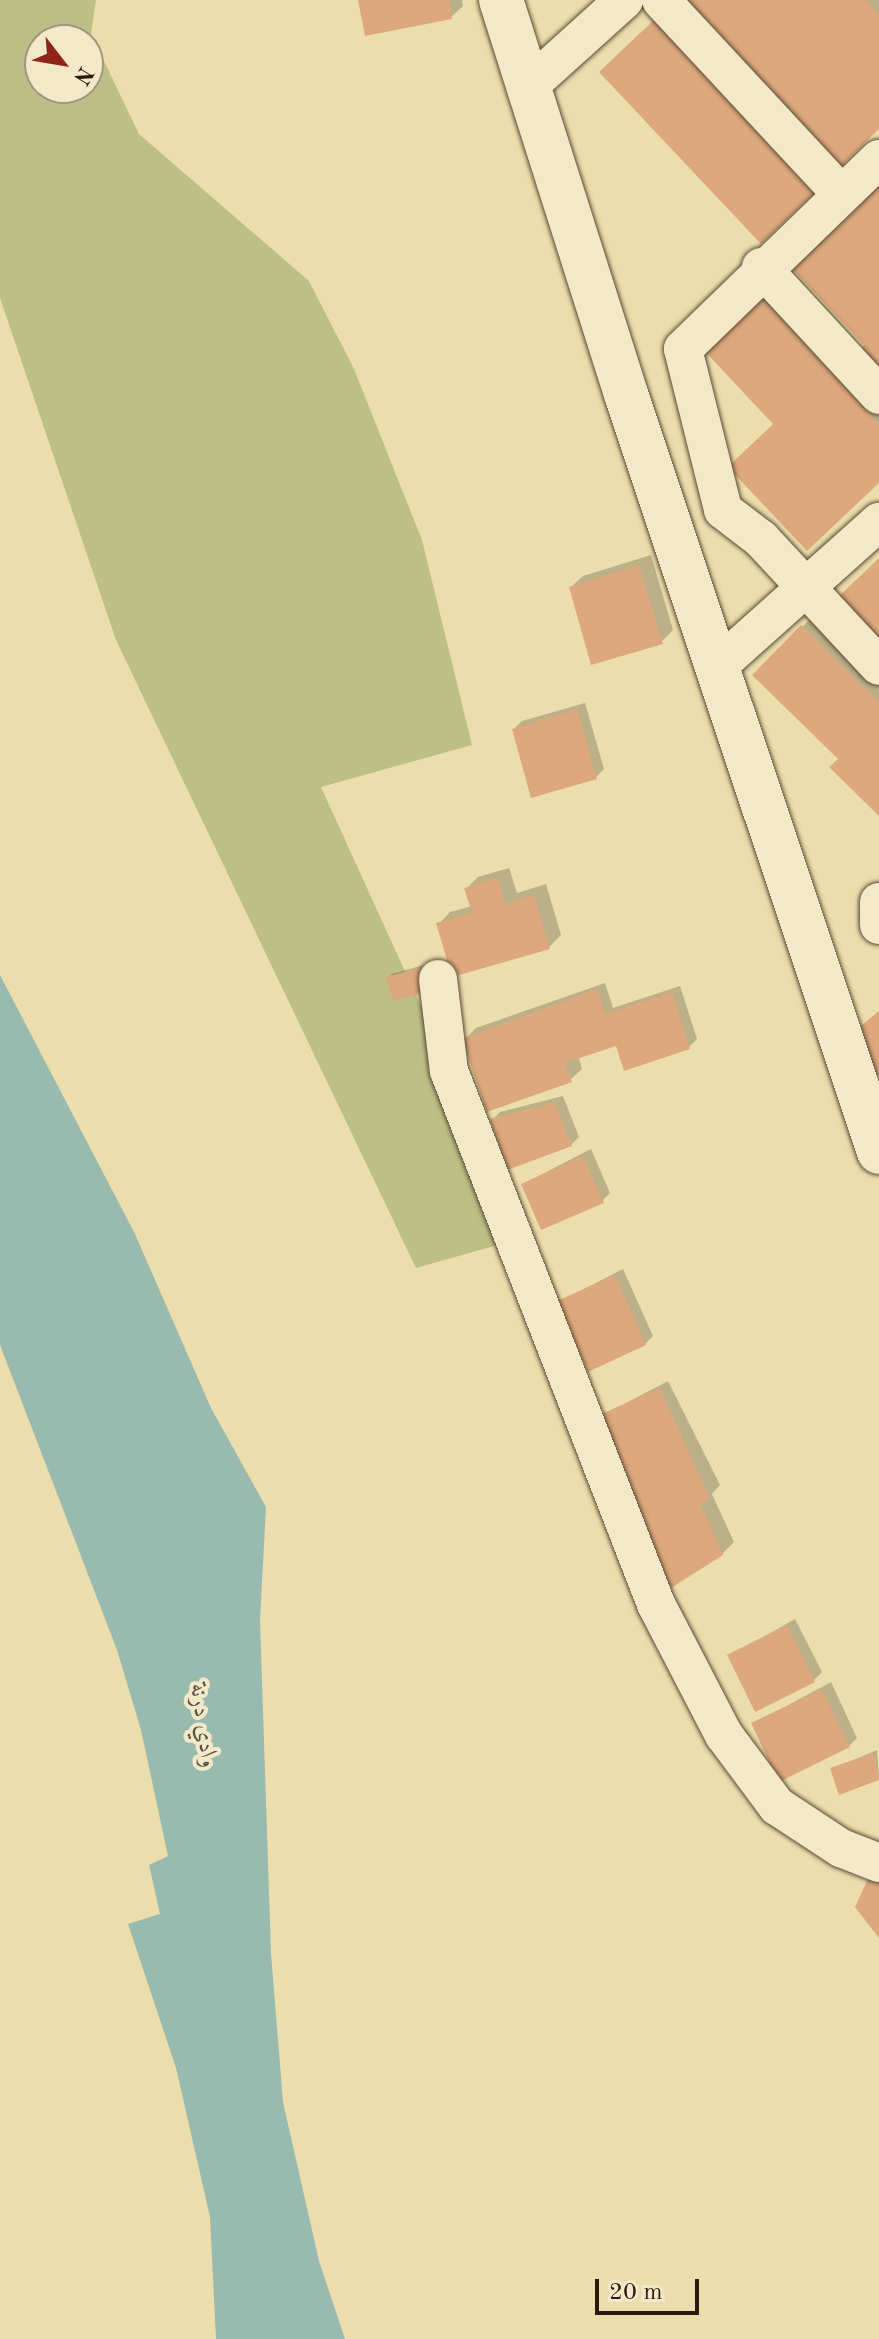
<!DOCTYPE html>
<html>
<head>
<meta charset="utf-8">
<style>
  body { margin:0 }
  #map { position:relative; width:879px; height:2339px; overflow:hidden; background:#ecddac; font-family:"Old Standard TT",Amiri,serif }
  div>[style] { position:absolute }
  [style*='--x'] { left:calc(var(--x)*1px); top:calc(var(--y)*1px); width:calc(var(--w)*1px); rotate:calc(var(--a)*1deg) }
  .green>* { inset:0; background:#bcc086 }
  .water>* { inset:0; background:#99bbaf }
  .shadow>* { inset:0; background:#0003 }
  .building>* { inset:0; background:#dda87d }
  .roads { filter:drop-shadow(0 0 2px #5b4b34) drop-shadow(0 0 2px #5b4b34) }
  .minor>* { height:38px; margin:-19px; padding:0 19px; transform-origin:19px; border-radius:19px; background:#f3e9c9 }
  .tertiary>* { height:44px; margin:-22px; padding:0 22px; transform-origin:22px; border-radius:22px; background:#f3e9c9 }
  span { translate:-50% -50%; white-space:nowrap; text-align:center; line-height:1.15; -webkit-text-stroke:8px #f3e9c9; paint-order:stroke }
  .water-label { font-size:24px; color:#525245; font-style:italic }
  .north { position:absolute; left:24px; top:24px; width:80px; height:80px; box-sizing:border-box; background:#f3e9c9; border:2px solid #a3967d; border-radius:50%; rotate:121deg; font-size:22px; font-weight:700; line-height:32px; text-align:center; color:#2b1a0c }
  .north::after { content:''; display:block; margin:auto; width:28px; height:36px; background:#8f2418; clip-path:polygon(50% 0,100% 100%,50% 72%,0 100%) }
  .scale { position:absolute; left:595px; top:2279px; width:104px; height:36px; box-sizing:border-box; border:4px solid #2b1a0c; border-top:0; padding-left:10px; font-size:24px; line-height:28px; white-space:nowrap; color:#2b1a0c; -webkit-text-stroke:6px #f3e9c9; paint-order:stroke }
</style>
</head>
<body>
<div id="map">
  <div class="green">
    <i style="clip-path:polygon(evenodd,0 0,96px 0,91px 34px,139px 134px,309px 281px,354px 369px,422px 540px,472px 745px,321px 787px,526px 1237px,416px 1268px,116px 640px,0 298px,0 0,40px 40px,88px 40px,88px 88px,40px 88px,40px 40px)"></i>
  </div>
  <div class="water">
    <i style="clip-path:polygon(0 975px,135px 1234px,211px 1408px,266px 1507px,260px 1620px,271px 1953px,283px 2102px,319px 2261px,345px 2339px,216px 2339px,210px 2217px,176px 2068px,128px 1924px,160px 1914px,149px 1865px,168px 1856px,141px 1730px,117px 1650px,0 1345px)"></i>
  </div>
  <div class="shadow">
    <i style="clip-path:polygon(360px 0,462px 0,463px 6px,451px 17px)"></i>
    <i style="clip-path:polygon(682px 0,879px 0,879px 127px)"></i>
    <i style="clip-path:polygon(773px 280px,879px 393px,879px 480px,776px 423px,703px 346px)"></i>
    <i style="clip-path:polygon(651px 555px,673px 630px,661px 642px,571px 587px,583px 576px)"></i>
    <i style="clip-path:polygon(814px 615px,879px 679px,879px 813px,841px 759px,755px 675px)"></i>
    <i style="clip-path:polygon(585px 703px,604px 769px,596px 777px,514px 729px,522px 721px)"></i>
    <i style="clip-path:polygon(509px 868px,517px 893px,546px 884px,561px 935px,549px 947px,439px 924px,450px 912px,472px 906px,466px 889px,478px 877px)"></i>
    <i style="clip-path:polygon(431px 963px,433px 988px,389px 978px,392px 974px)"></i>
    <i style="clip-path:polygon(605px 983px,613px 1008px,680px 986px,697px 1039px,689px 1047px,617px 1043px,579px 1058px,582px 1069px,570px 1080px,464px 1040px,476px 1028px)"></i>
    <i style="clip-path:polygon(563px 1096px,579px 1137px,571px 1145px,492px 1120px,500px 1112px)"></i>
    <i style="clip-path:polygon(591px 1149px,610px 1193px,602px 1201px,523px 1184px)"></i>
    <i style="clip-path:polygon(623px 1269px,653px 1336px,645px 1344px,559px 1302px)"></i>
    <i style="clip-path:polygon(668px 1381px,720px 1485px,712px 1494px,734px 1542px,722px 1554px,599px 1417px)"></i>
    <i style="clip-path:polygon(795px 1619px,822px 1672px,814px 1680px,730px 1656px)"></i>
    <i style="clip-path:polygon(831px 1682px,857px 1738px,849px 1746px,753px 1724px)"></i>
    <i style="clip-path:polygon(877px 1750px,879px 1778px,841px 1792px,832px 1769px)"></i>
  </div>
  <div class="building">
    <i style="clip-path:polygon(358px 0,449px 0,452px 19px,365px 36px)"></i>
    <i style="clip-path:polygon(679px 0,866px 0,879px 14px,879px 129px,839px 168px)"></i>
    <i style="clip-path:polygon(655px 19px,817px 191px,761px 244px,599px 72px)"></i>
    <i style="clip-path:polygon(879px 173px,879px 376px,857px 352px,864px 345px,786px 262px)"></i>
    <i style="clip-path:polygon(757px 293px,879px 424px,879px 483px,807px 551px,728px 467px,773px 424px,700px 346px)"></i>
    <i style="clip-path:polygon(879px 558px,879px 643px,836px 599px)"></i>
    <i style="clip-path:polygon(639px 565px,663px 644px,591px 665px,569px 587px)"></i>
    <i style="clip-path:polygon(801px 625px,879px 702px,879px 816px,829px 767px,838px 759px,752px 675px)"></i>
    <i style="clip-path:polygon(577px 709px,597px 779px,531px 798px,512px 729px)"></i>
    <i style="clip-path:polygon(498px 878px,505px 904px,534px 895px,550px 949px,452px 977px,436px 923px,472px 913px,464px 888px)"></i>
    <i style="clip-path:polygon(427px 966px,434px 990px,393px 1001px,386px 977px)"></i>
    <i style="clip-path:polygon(597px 989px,605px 1014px,672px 992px,690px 1049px,624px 1071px,616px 1046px,565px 1063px,572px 1082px,487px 1112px,462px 1039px)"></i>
    <i style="clip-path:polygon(879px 1011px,879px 1074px,873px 1079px,855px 1031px)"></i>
    <i style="clip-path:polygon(555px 1103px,572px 1146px,507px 1170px,490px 1119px)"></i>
    <i style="clip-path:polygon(583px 1156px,604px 1203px,541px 1230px,521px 1184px)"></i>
    <i style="clip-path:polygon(615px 1275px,646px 1345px,588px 1372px,557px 1301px)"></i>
    <i style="clip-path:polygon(660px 1388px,710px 1499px,700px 1503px,723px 1555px,671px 1588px,597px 1416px)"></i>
    <i style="clip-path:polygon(787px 1625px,815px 1682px,755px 1712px,727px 1655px)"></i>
    <i style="clip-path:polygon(822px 1689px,850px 1747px,779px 1782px,751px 1723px)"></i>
    <i style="clip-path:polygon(874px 1753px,879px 1780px,839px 1795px,830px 1768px)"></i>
    <i style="clip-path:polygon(871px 1872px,879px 1875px,879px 1938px,855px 1907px)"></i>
  </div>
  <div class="roads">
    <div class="minor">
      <i style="--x:661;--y:0;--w:265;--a:47.1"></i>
      <i style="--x:530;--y:85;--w:127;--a:-42.1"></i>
      <i style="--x:879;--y:159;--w:273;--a:135.9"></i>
      <i style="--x:683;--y:349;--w:166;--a:76"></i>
      <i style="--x:723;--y:510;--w:48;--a:37.3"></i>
      <i style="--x:761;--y:539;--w:173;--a:47.1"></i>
      <i style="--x:761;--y:267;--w:174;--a:47.3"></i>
      <i style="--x:719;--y:665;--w:215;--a:-41.8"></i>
      <i style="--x:879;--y:902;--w:23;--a:90"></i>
      <i style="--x:438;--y:979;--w:93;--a:83.2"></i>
      <i style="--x:449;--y:1071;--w:572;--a:68.78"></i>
      <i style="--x:656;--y:1604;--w:148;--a:62.6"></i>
      <i style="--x:724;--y:1735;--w:89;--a:53.3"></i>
      <i style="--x:777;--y:1806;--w:77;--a:33.3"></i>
      <i style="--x:841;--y:1848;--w:41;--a:21.5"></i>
    </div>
    <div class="tertiary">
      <i style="--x:501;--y:0;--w:413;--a:72.4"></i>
      <i style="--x:626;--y:394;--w:799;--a:71.54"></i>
    </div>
  </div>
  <div class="water-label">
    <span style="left:202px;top:1726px;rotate:82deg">وادي درنة</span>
  </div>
  <div class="north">N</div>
  <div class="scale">20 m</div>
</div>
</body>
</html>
